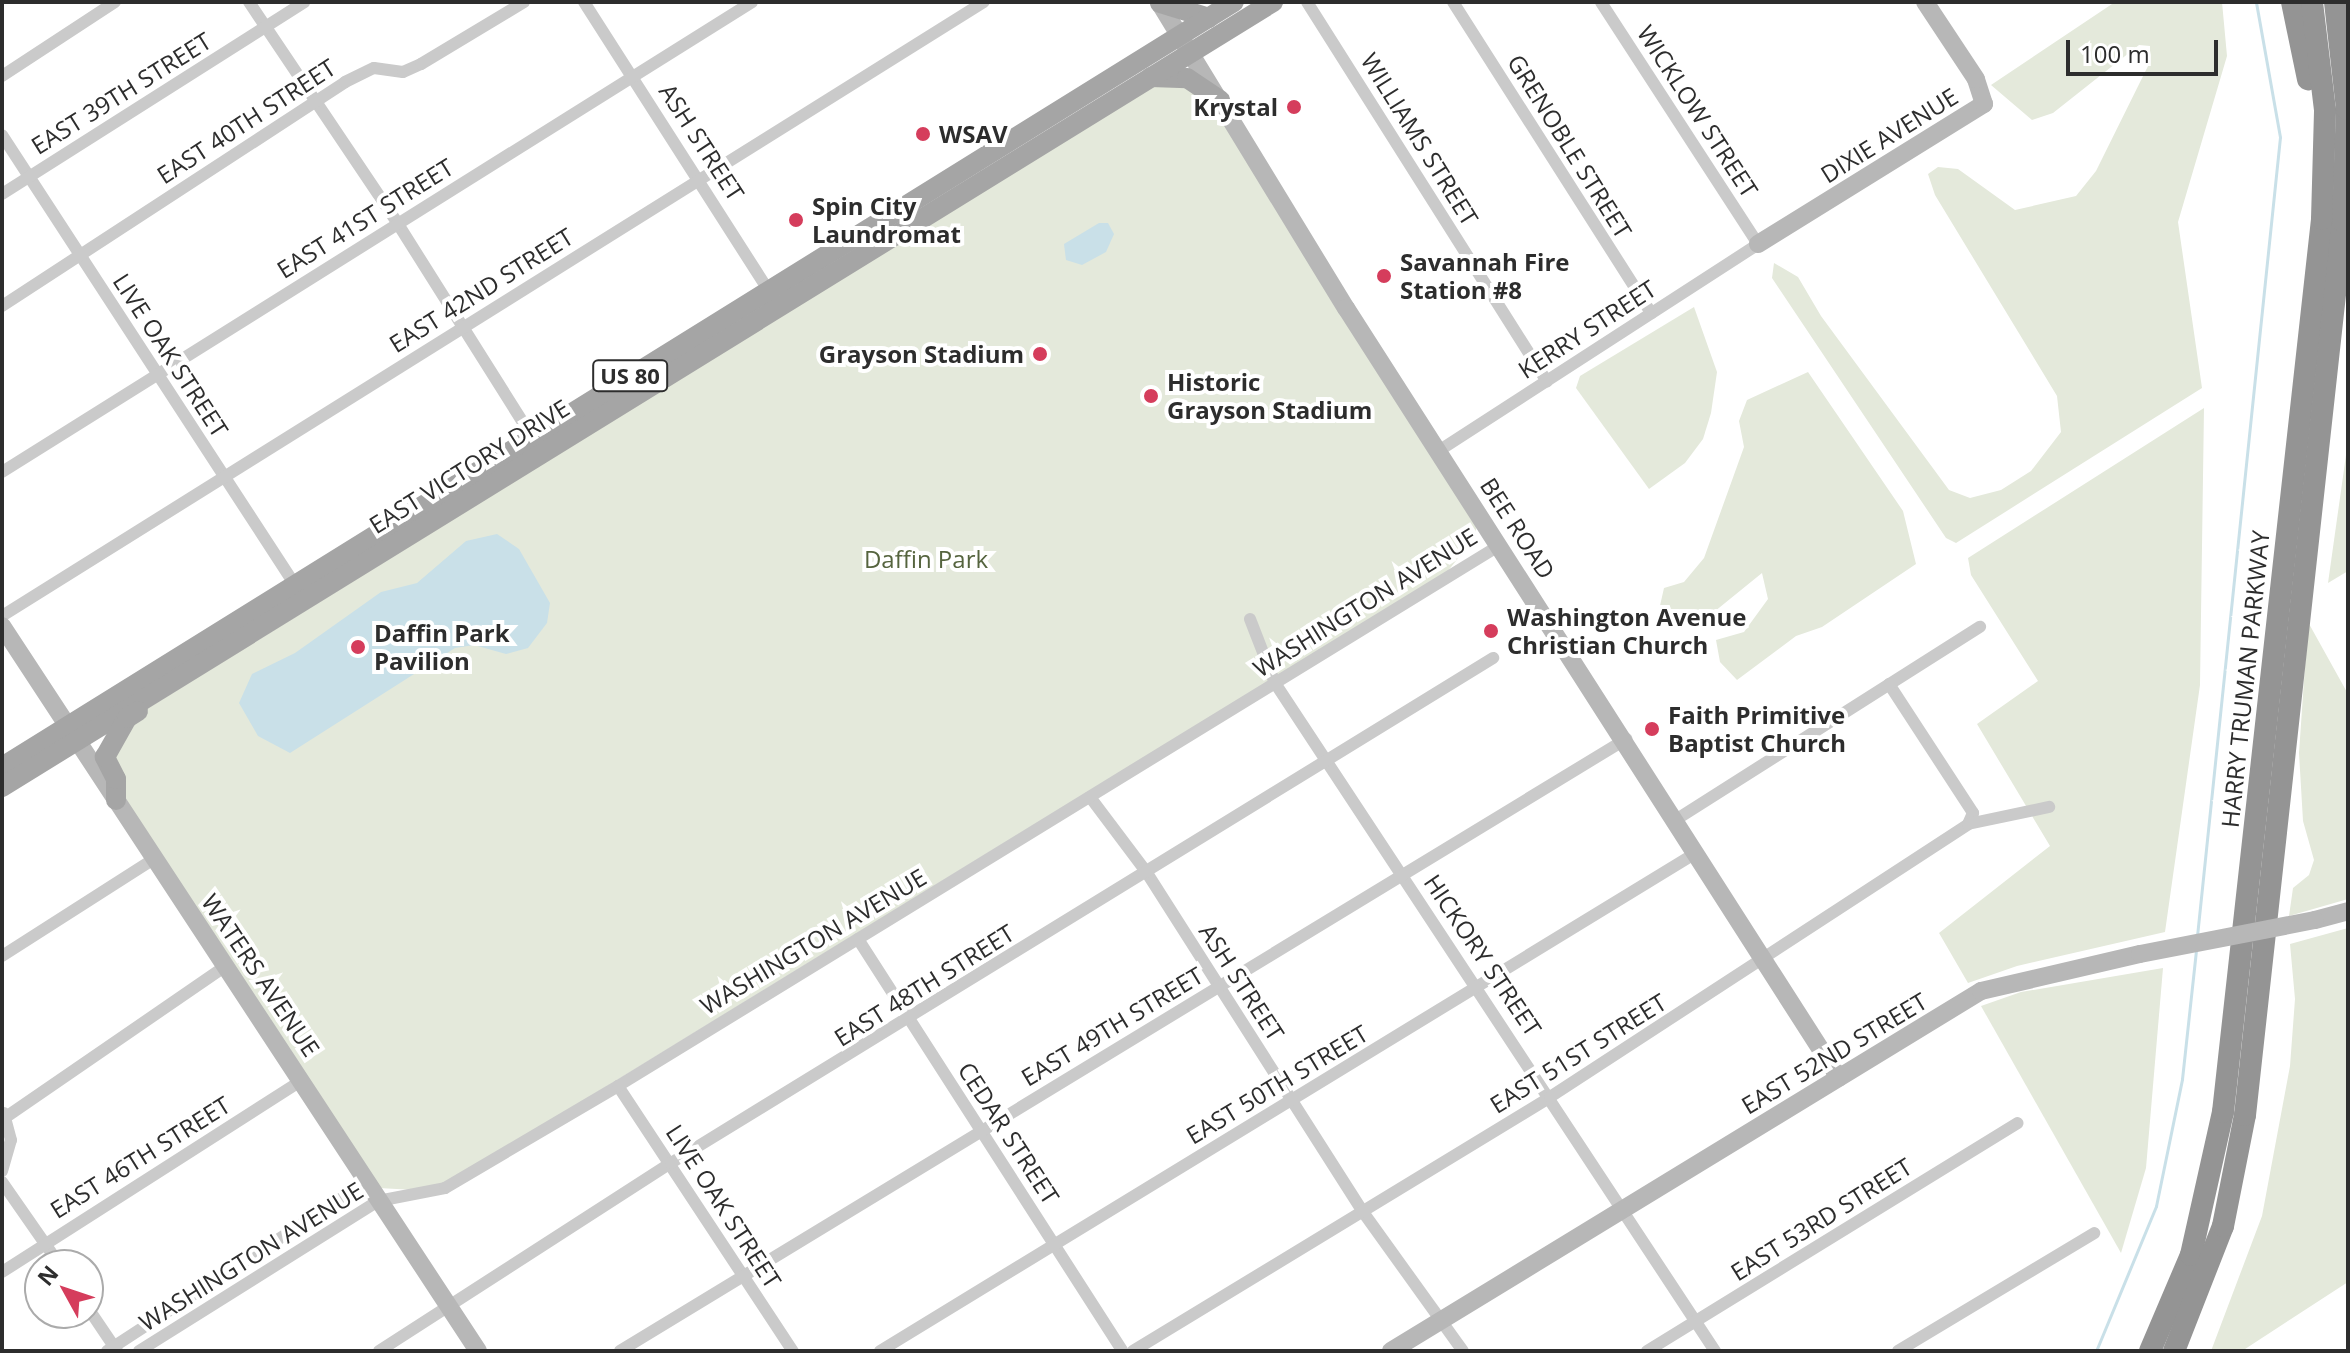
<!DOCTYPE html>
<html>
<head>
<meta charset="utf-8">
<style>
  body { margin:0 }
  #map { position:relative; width:2350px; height:1353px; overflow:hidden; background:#fff; font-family:"Open Sans",sans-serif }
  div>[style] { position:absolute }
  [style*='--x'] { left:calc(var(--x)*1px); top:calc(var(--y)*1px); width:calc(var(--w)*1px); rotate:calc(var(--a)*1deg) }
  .green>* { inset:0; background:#e4e9db }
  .water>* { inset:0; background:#c9e0e8 }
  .stream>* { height:3px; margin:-1.5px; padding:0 1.5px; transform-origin:1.5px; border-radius:1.5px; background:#c9e0e8 }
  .street>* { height:12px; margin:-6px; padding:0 6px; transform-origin:6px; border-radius:6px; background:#cacaca }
  .secondary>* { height:18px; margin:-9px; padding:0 9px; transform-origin:9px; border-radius:9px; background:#b7b7b7 }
  .primary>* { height:20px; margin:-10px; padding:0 10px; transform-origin:10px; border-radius:10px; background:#a5a5a5 }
  .highway>* { height:22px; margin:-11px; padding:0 11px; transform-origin:11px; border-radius:11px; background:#949494 }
  .secondary-bridge>* { height:18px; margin:-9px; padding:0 9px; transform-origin:9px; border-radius:9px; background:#b7b7b7 }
  .dots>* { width:22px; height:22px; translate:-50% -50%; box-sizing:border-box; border:4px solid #fff; border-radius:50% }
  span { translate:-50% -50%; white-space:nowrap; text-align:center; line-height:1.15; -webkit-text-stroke:8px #fff; paint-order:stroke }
  .shield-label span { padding:2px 6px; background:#fff; border:2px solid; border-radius:6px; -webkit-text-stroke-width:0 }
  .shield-label { font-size:22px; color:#2d2d2d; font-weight:700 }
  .street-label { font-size:24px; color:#2d2d2d }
  .poi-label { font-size:24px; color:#2d2d2d; font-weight:700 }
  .right { translate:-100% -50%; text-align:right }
  .left { translate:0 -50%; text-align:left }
  .park-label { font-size:24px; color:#55643e }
  .frame { position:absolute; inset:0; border:4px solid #2d2d2d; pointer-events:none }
  .north { position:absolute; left:24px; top:1249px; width:80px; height:80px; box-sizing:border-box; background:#fff; border:2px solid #ababab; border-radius:50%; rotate:310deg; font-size:22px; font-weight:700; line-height:32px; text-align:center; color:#2d2d2d }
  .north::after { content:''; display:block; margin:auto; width:28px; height:36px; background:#d53d5c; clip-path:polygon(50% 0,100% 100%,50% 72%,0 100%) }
  .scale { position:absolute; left:2066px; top:40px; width:152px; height:36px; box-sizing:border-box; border:4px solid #2d2d2d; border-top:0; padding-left:10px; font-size:24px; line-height:28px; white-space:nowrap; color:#2d2d2d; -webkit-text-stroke:6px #fff; paint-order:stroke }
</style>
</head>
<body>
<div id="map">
  <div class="green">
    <i style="clip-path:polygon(2115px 2px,2222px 2px,2227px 56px,2178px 222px,2202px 388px,1956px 543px,1946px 538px,1772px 278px,1774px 263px,1798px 277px,1821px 316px,1949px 490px,1970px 498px,2001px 490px,2031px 471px,2061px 432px,2057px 396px,1935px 195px,1928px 174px,1938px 167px,1958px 169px,2015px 210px,2076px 196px,2096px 171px,2150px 62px,2150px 46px,2139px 45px,2053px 113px,2032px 120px,1991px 85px)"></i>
    <i style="clip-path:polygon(1186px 81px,1227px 120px,1478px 524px,1472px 541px,1447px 572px,470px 1170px,434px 1191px,378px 1188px,121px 792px,109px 763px,137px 715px,1155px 85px)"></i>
    <i style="clip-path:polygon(1694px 307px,1717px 372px,1711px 413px,1703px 439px,1685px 463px,1649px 489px,1576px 388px,1580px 376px)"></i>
    <i style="clip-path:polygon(1808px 372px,1903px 511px,1916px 564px,1822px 627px,1796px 636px,1737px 680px,1720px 662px,1716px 640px,1744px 632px,1768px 599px,1762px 573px,1709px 616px,1672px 627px,1659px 610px,1664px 588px,1684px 582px,1704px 558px,1744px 447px,1739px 421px,1747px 400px)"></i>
    <i style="clip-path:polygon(2204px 408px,2200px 685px,2165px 932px,2017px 966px,1968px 983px,1939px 933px,2050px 846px,1977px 724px,2038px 681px,1971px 575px,1968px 558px)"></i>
    <i style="clip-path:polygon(2348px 441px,2348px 571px,2328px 583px)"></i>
    <i style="clip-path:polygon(2308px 622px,2348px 694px,2348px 899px,2289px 916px,2293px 888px,2309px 875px,2314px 860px,2303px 821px,2299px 753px)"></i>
    <i style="clip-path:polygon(2348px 928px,2348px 1282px,2242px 1351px,2211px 1351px,2262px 1216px,2290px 1066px,2295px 999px,2290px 944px)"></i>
    <i style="clip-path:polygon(2163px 968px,2146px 1168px,2121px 1253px,1981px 1006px,2021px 992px)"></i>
  </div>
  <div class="water">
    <i style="clip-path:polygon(1099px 223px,1108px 223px,1114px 234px,1106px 252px,1082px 265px,1066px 260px,1064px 244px)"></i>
    <i style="clip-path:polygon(497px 534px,519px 549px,550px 603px,547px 623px,528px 648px,506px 654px,474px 645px,455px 648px,290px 753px,258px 736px,239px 703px,252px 674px,295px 653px,381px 592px,417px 583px,466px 541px)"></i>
  </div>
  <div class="stream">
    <i style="--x:2197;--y:936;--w:803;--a:-84.07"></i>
    <i style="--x:2280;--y:137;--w:137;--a:-100.1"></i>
    <i style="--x:2096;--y:1351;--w:157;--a:-67.5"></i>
    <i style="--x:2156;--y:1206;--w:130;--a:-78.4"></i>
    <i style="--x:2182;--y:1079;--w:129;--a:-83.8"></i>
  </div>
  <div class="street">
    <i style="--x:249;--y:2;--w:267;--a:56.1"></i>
    <i style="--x:398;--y:224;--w:252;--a:57.8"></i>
    <i style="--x:584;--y:2;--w:349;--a:57.4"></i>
    <i style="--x:1307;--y:2;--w:449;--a:57.7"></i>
    <i style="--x:1453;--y:2;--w:369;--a:57.5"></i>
    <i style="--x:2;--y:76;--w:135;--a:-33.2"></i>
    <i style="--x:2;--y:135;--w:541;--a:56.93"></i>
    <i style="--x:2;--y:194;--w:358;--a:-32.4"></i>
    <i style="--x:2;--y:306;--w:410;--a:-33.1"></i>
    <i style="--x:345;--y:82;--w:32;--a:-26"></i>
    <i style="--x:374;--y:68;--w:29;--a:8"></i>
    <i style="--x:403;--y:72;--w:20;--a:-24"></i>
    <i style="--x:421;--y:64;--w:120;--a:-31"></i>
    <i style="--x:1440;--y:450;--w:379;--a:-32.9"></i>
    <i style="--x:1758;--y:244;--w:288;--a:-123"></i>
    <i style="--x:2;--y:472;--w:885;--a:-32.07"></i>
    <i style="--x:2;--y:616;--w:1158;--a:-32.02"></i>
    <i style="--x:1250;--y:619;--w:69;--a:68.7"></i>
    <i style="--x:1275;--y:683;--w:800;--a:56.63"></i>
    <i style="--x:1889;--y:684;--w:154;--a:56.9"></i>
    <i style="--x:1973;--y:813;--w:12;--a:114"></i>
    <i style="--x:1090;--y:797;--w:95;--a:53.1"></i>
    <i style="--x:1147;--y:873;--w:402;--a:57.5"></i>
    <i style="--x:1363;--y:1212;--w:171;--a:54.3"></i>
    <i style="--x:1677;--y:819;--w:359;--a:-32.4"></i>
    <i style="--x:858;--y:939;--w:489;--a:57.3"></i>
    <i style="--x:2;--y:956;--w:182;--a:-32.6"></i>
    <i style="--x:618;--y:1086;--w:318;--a:56.6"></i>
    <i style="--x:6;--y:1117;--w:267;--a:-34.5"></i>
    <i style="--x:2;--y:1171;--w:32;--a:-74"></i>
    <i style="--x:11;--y:1140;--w:28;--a:-105"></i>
    <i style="--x:2;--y:1182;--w:101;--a:55.1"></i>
    <i style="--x:2;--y:1272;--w:356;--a:-32.6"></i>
    <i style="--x:88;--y:1308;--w:52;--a:56"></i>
    <i style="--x:107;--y:1351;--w:309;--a:-33.1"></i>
    <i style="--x:139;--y:1351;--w:282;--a:-32.1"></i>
    <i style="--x:378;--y:1201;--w:68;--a:-11"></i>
    <i style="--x:445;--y:1188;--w:201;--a:-30.5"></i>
    <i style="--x:618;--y:1086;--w:1035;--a:-31.52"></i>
    <i style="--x:379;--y:1351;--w:347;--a:-32.8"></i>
    <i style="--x:671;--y:1163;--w:965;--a:-31.56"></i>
    <i style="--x:620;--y:1351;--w:1178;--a:-31.31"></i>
    <i style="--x:880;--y:1351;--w:956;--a:-31.4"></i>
    <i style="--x:1133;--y:1351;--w:488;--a:-31.3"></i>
    <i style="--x:1550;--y:1097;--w:499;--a:-33.1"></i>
    <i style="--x:1968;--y:824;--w:83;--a:-11.9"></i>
    <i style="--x:1647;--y:1351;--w:435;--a:-31.6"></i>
    <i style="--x:1898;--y:1351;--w:229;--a:-31"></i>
  </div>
  <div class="secondary">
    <i style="--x:1159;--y:2;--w:359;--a:58.6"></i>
    <i style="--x:1346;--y:308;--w:914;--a:57.37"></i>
    <i style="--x:1758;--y:244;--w:266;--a:-31.8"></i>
    <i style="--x:1984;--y:104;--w:26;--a:-108"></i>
    <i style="--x:1976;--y:79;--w:92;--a:-123.5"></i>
    <i style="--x:2;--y:626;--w:867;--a:56.71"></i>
    <i style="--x:2315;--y:920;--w:34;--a:-15"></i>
    <i style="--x:1391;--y:1351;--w:691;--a:-31.39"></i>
    <i style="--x:1981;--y:991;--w:163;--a:-13.1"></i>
  </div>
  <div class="primary">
    <i style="--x:1160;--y:3;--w:51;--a:17"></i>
    <i style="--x:1151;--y:77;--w:36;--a:2"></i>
    <i style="--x:1187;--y:78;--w:40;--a:34"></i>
    <i style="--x:2;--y:767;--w:1450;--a:-31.84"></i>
    <i style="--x:2;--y:787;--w:1494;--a:-31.7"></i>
    <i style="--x:116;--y:800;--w:21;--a:-90"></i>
    <i style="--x:116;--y:779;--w:25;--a:-117"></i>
    <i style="--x:105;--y:757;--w:45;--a:-60.6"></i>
    <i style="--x:127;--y:718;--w:13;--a:-32"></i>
  </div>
  <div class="highway">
    <i style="--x:2292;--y:2;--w:79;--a:78.3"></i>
    <i style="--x:2150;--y:1351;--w:104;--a:-66.9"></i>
    <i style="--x:2191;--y:1255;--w:147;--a:-77.4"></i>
    <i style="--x:2223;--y:1112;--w:898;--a:-83.67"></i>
    <i style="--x:2322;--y:219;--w:109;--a:-88.4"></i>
    <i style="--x:2325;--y:110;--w:109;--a:-96.9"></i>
    <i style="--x:2174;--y:1351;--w:134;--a:-68.6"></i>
    <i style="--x:2223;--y:1226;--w:113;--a:-78.8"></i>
    <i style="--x:2245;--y:1115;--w:899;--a:-83.74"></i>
    <i style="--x:2343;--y:221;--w:112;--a:-88"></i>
    <i style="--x:2347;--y:109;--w:108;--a:-96.4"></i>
  </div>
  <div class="secondary-bridge">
    <i style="--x:2140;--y:954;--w:178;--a:-11"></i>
  </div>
  <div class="dots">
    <i style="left:1294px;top:107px;background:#d53d5c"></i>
    <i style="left:923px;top:134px;background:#d53d5c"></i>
    <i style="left:796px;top:220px;background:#d53d5c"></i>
    <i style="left:1384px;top:276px;background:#d53d5c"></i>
    <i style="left:1040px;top:354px;background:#d53d5c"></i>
    <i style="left:1151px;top:396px;background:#d53d5c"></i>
    <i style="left:1491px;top:631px;background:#d53d5c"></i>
    <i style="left:358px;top:647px;background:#d53d5c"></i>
    <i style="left:1652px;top:729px;background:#d53d5c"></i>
  </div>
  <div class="shield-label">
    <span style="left:630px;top:376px">US 80</span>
  </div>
  <div class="street-label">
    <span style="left:121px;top:93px;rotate:-32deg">EAST 39TH STREET</span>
    <span style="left:1698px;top:111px;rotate:57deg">WICKLOW STREET</span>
    <span style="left:246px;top:121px;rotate:-33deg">EAST 40TH STREET</span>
    <span style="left:1889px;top:135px;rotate:-32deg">DIXIE AVENUE</span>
    <span style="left:1420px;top:139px;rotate:58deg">WILLIAMS STREET</span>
    <span style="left:702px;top:142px;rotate:57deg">ASH STREET</span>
    <span style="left:1570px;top:146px;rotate:58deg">GRENOBLE STREET</span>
    <span style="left:365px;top:218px;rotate:-32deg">EAST 41ST STREET</span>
    <span style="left:481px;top:290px;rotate:-32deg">EAST 42ND STREET</span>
    <span style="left:1587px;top:329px;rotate:-33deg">KERRY STREET</span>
    <span style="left:171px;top:355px;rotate:57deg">LIVE OAK STREET</span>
    <span style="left:469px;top:466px;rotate:-32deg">EAST VICTORY DRIVE</span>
    <span style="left:1518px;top:528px;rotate:57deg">BEE ROAD</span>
    <span style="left:1365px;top:602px;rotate:-32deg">WASHINGTON AVENUE</span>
    <span style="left:2245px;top:679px;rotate:-84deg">HARRY TRUMAN PARKWAY</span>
    <span style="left:813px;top:941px;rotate:-31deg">WASHINGTON AVENUE</span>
    <span style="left:1483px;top:955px;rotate:56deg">HICKORY STREET</span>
    <span style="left:261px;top:975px;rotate:56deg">WATERS AVENUE</span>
    <span style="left:1242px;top:982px;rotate:57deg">ASH STREET</span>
    <span style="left:924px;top:985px;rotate:-32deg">EAST 48TH STREET</span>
    <span style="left:1112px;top:1026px;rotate:-31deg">EAST 49TH STREET</span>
    <span style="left:1578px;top:1053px;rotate:-32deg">EAST 51ST STREET</span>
    <span style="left:1834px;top:1053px;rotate:-31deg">EAST 52ND STREET</span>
    <span style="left:1277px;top:1084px;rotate:-31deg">EAST 50TH STREET</span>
    <span style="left:1009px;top:1133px;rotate:57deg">CEDAR STREET</span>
    <span style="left:140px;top:1157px;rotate:-32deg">EAST 46TH STREET</span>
    <span style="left:724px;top:1206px;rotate:57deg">LIVE OAK STREET</span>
    <span style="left:1821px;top:1219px;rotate:-32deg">EAST 53RD STREET</span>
    <span style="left:251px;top:1256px;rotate:-32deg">WASHINGTON AVENUE</span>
  </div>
  <div class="poi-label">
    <span class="right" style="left:1278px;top:107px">Krystal</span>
    <span class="left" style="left:939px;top:134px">WSAV</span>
    <span class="left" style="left:812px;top:220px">Spin City<br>Laundromat</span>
    <span class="left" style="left:1400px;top:276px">Savannah Fire<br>Station #8</span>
    <span class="right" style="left:1024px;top:354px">Grayson Stadium</span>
    <span class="left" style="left:1167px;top:396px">Historic<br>Grayson Stadium</span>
    <span class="left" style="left:1507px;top:631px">Washington Avenue<br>Christian Church</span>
    <span class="left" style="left:374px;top:647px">Daffin Park<br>Pavilion</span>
    <span class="left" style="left:1668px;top:729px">Faith Primitive<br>Baptist Church</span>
  </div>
  <div class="park-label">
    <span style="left:926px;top:559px">Daffin Park</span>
  </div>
  <div class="frame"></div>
  <div class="north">N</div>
  <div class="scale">100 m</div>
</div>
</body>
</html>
